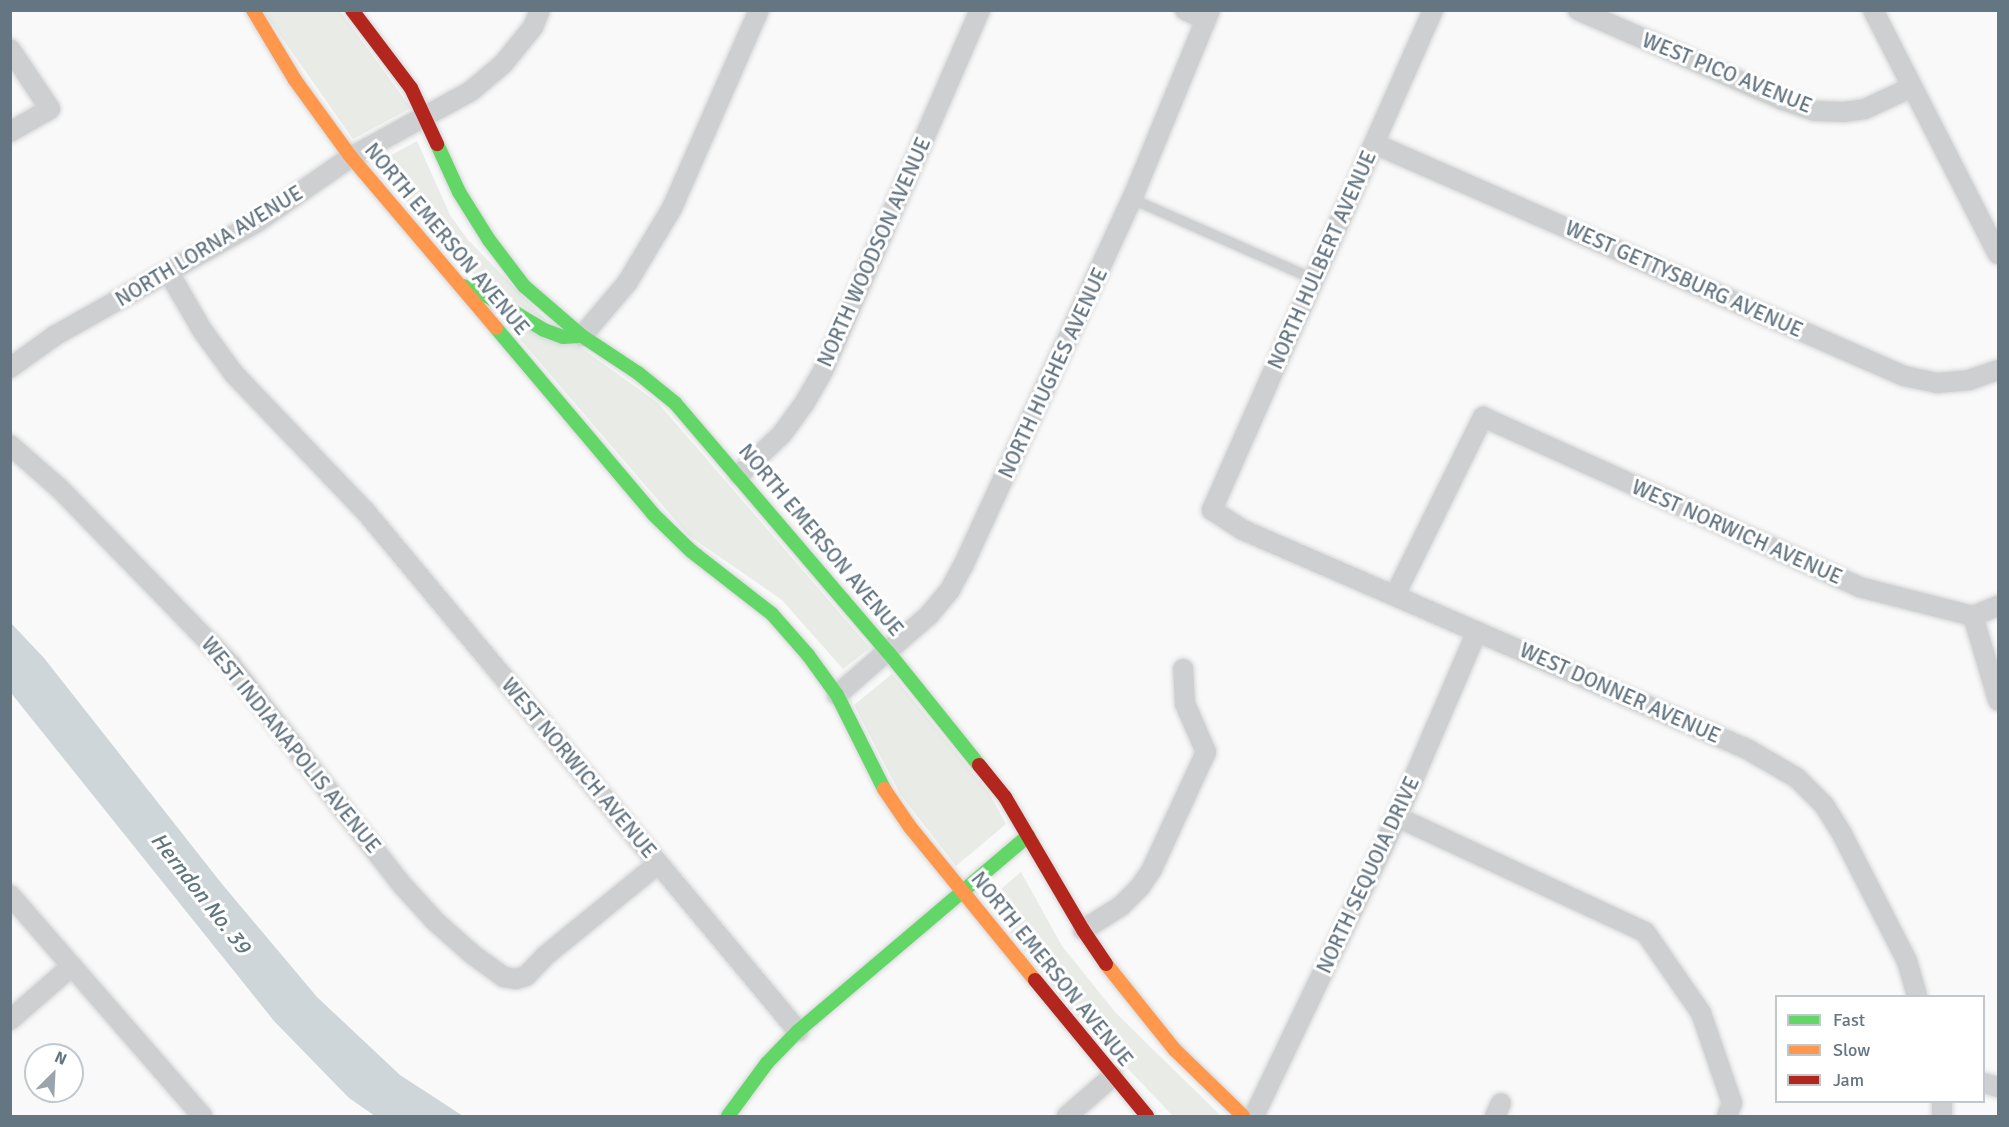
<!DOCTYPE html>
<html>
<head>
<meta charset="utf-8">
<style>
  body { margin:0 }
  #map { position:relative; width:2009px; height:1127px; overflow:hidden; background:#f9f9f9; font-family:Signika,sans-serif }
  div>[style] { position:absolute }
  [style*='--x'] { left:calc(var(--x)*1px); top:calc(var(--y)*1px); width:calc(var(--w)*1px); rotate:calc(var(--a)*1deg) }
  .green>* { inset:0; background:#e8ebe6 }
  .water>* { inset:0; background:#ced6d9 }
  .roads { filter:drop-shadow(0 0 2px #d5d6d7) drop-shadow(0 0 2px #d5d6d7) }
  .lane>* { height:10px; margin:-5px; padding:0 5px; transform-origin:5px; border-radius:5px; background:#cecfd0 }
  .street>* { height:20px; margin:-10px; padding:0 10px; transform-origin:10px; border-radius:10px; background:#cecfd0 }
  .fast>* { height:14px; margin:-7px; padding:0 7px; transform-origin:7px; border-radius:7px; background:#63d668 }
  .slow>* { height:14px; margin:-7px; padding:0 7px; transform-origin:7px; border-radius:7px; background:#ff974d }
  .jam>* { height:14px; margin:-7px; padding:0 7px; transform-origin:7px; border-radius:7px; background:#b3261e }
  span { translate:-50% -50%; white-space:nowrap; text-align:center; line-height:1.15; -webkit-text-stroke:6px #fff; paint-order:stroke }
  .street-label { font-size:21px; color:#657683 }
  .water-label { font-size:22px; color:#60757c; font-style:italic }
  .frame { position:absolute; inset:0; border:12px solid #657683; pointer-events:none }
  .legend { position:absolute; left:1775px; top:995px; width:210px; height:108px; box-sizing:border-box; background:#fff; border:2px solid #c1c8cd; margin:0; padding:8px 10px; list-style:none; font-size:18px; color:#657683 }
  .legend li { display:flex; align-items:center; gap:12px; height:30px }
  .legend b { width:30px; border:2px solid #c1c8cd }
  .north { position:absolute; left:24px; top:1043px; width:60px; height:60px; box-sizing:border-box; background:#fff; border:2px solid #c1c8cd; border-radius:50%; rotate:24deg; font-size:16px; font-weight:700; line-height:24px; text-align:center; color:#657683 }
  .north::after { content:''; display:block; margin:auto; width:21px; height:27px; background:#99a4ac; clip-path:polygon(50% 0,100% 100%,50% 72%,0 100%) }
</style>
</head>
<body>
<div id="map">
  <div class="green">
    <i style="clip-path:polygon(263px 11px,340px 11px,411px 108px,353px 139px)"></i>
    <i style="clip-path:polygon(417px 141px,450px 215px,468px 240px,550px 324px,458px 263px,375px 164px)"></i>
    <i style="clip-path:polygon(488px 302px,580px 347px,658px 403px,870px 648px,843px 669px,782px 600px,688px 535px)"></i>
    <i style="clip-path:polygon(892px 674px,989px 793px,1006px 824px,956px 866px,900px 794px,854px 705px)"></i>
    <i style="clip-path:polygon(1021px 872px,1062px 946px,1115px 1012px,1221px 1116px,1173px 1116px,1071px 1009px,986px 902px)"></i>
  </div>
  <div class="water">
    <i style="clip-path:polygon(10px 622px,44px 658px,222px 884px,317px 997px,400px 1075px,463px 1116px,375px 1116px,349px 1098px,274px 1021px,11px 693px)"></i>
  </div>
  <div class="roads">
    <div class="lane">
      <i style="--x:1132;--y:199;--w:198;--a:23.8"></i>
    </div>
    <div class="street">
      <i style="--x:1185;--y:10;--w:23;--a:25"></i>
      <i style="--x:1433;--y:10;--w:547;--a:113.85"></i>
      <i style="--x:1212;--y:510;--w:37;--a:33"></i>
      <i style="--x:1243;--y:530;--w:550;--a:23.49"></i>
      <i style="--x:1747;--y:749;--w:58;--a:30.1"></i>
      <i style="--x:1797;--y:778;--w:38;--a:45"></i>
      <i style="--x:1824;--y:805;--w:36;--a:58"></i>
      <i style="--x:1843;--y:836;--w:140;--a:62.9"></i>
      <i style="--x:1907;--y:961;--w:36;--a:74"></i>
      <i style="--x:1578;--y:10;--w:224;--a:23.7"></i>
      <i style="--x:1783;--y:100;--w:34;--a:19"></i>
      <i style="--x:1815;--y:111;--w:29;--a:2"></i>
      <i style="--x:1844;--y:112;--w:21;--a:-8"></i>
      <i style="--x:1865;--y:109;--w:52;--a:-25.1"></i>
      <i style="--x:1873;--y:10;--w:274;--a:62.9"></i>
      <i style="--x:10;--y:49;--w:72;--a:56.3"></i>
      <i style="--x:50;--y:109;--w:46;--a:150.1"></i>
      <i style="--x:1375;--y:144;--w:578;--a:23.68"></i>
      <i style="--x:1904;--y:376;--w:34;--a:12"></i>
      <i style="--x:1937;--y:383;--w:32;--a:-5"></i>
      <i style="--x:1969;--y:380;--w:31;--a:-19"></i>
      <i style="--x:169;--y:273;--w:66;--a:59.9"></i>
      <i style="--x:202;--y:330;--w:54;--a:54"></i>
      <i style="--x:234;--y:374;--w:190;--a:46.3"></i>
      <i style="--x:365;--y:511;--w:677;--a:50.22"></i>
      <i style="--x:582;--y:336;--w:70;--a:-49.7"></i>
      <i style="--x:627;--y:283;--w:87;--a:-59"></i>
      <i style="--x:672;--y:208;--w:216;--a:-66.3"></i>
      <i style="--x:10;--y:368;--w:57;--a:-35.7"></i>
      <i style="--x:56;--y:335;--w:231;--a:-29.3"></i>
      <i style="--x:257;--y:222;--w:114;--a:-34.7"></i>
      <i style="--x:351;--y:157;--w:137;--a:-28.8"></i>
      <i style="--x:471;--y:91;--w:42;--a:-40.2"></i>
      <i style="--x:503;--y:64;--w:48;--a:-51"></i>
      <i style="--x:533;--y:27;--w:18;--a:-68"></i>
      <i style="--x:10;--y:445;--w:65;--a:41.3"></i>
      <i style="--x:59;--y:488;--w:245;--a:45.8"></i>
      <i style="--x:230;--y:664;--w:281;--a:52.1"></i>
      <i style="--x:403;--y:886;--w:49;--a:47.5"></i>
      <i style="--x:436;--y:922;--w:48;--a:41.6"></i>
      <i style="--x:472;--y:954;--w:39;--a:36"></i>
      <i style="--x:504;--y:977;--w:12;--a:9"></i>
      <i style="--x:516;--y:979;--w:10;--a:-17"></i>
      <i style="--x:526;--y:976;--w:28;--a:-46"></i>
      <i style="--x:545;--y:956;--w:146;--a:-39.2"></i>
      <i style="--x:739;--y:475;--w:59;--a:-43.6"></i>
      <i style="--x:782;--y:434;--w:37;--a:-54"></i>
      <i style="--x:804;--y:404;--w:38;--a:-60"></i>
      <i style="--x:823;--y:371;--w:394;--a:-66.5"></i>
      <i style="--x:1395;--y:595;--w:199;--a:-63.7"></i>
      <i style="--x:1483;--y:417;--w:413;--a:24.3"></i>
      <i style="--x:1859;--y:587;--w:118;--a:14.3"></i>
      <i style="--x:1973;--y:616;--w:27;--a:-22"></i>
      <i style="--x:1973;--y:616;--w:88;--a:73.4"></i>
      <i style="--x:837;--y:695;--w:122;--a:-41"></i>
      <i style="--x:929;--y:615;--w:33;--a:-50"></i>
      <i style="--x:950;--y:590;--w:27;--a:-62"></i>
      <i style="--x:963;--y:566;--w:404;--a:-65.3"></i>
      <i style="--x:1132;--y:199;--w:204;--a:-67.6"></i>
      <i style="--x:1397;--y:817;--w:273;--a:24.9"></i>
      <i style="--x:1645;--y:932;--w:98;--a:55.3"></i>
      <i style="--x:1701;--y:1013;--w:95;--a:71"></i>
      <i style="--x:1732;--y:1103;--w:14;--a:111"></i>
      <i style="--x:10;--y:895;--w:293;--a:49"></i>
      <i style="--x:1083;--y:930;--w:45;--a:-32.3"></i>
      <i style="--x:1121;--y:906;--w:27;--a:-45"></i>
      <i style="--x:1140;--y:887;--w:22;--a:-56"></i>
      <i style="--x:1152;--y:869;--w:129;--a:-65.2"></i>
      <i style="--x:1206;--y:752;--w:52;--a:-113.6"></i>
      <i style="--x:1185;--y:704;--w:35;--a:-93"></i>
      <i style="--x:10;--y:1020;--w:82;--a:-41.1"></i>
      <i style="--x:1984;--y:1083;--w:15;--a:16"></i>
      <i style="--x:1942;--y:1102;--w:14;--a:90"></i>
      <i style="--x:1067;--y:1116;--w:61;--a:-41"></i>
      <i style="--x:1254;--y:1116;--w:331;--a:-64.4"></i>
      <i style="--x:1397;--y:817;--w:202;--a:-66.7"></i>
      <i style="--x:1495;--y:1116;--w:14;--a:-65"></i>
    </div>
    <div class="fast">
      <i style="--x:437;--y:144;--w:53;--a:65.4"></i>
      <i style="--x:459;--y:192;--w:57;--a:58"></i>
      <i style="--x:489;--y:240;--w:58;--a:52.7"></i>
      <i style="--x:524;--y:286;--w:77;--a:40.8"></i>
      <i style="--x:582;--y:336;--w:67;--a:33.5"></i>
      <i style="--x:638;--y:373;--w:48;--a:39"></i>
      <i style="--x:675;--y:403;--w:328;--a:49.5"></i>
      <i style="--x:888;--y:652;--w:145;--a:51.2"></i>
      <i style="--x:463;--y:286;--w:26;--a:23"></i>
      <i style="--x:487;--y:296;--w:66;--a:30.8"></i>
      <i style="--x:544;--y:330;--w:20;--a:20"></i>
      <i style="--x:563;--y:337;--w:15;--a:-4"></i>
      <i style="--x:496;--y:328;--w:243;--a:49.8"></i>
      <i style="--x:653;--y:514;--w:53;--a:44.2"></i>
      <i style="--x:691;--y:551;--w:103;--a:37.9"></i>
      <i style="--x:772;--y:614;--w:55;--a:48.7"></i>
      <i style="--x:808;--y:655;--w:49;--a:54.1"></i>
      <i style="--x:837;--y:695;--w:105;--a:63.4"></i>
      <i style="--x:728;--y:1116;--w:66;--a:-53.7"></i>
      <i style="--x:767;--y:1063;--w:45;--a:-45.9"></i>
      <i style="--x:798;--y:1031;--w:302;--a:-40.3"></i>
    </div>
    <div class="slow">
      <i style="--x:253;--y:10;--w:82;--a:59"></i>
      <i style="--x:295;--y:80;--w:95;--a:54"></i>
      <i style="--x:351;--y:157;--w:224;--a:49.7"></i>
      <i style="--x:884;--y:789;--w:46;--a:55.6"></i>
      <i style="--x:910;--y:827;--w:198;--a:50.8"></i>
      <i style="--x:1106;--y:964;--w:110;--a:51.3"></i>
      <i style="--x:1175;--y:1050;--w:95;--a:44.1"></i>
    </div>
    <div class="jam">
      <i style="--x:352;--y:10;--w:98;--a:52.9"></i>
      <i style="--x:411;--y:88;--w:62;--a:65.1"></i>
      <i style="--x:979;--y:765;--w:41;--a:50.9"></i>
      <i style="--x:1005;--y:797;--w:154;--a:59.6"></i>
      <i style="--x:1083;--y:930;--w:41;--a:55.9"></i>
      <i style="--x:1035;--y:980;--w:176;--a:50.5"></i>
    </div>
  </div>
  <div class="street-label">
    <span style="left:1727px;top:73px;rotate:22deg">WEST PICO AVENUE</span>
    <span style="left:447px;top:239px;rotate:50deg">NORTH EMERSON AVENUE</span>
    <span style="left:209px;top:246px;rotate:-31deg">NORTH LORNA AVENUE</span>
    <span style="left:874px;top:252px;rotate:-66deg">NORTH WOODSON AVENUE</span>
    <span style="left:1322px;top:260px;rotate:-66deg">NORTH HULBERT AVENUE</span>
    <span style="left:1684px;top:279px;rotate:24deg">WEST GETTYSBURG AVENUE</span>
    <span style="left:1053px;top:373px;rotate:-65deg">NORTH HUGHES AVENUE</span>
    <span style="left:1737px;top:532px;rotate:24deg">WEST NORWICH AVENUE</span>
    <span style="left:821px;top:540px;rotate:50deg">NORTH EMERSON AVENUE</span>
    <span style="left:1620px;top:693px;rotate:24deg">WEST DONNER AVENUE</span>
    <span style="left:291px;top:745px;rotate:51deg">WEST INDIANAPOLIS AVENUE</span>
    <span style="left:579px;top:768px;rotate:50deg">WEST NORWICH AVENUE</span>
    <span style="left:1368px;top:875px;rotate:-65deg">NORTH SEQUOIA DRIVE</span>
    <span style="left:1052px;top:969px;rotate:51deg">NORTH EMERSON AVENUE</span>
  </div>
  <div class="water-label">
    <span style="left:201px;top:893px;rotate:52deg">Herndon No. 39</span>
  </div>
  <div class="frame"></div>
  <ul class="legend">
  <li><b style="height:8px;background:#63d668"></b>Fast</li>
  <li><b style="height:8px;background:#ff974d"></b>Slow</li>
  <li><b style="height:8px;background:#b3261e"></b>Jam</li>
  </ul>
  <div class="north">N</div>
</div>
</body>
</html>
